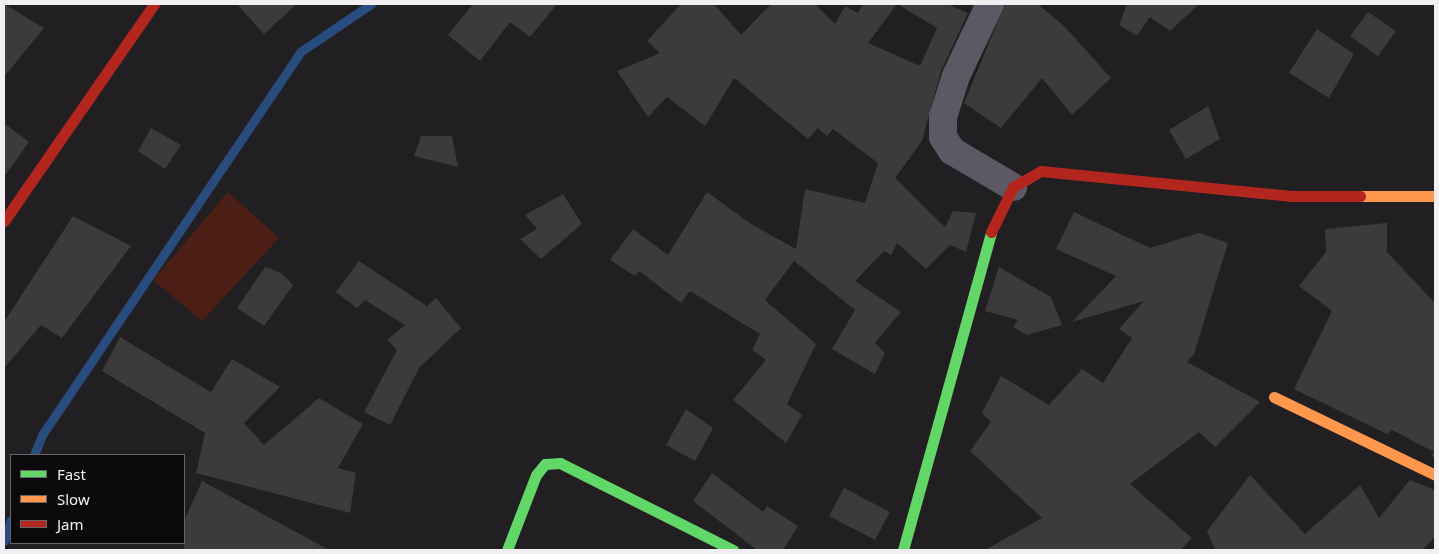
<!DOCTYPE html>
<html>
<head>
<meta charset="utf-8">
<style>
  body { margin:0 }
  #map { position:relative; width:1439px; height:554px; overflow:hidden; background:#211f21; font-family:"Noto Sans",sans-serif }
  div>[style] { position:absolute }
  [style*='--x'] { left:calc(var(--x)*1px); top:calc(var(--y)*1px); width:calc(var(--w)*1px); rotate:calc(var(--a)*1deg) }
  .green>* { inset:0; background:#4b1f16 }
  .stream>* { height:9px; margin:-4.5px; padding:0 4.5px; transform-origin:4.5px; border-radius:4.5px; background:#294c7e }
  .building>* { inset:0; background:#3c3a3b }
  .street>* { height:28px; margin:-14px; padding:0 14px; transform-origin:14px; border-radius:14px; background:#5c5965 }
  .fast>* { height:11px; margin:-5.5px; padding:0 5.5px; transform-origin:5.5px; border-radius:5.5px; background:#63d668 }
  .slow>* { height:11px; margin:-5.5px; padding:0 5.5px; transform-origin:5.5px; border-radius:5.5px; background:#ff974d }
  .jam>* { height:11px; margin:-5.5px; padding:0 5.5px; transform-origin:5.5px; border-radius:5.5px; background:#b3261e }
  span { translate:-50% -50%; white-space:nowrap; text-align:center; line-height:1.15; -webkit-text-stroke:4px #0b090b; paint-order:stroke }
  .frame { position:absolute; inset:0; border:5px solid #f2eff2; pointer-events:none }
  .legend { position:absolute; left:10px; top:454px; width:175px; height:90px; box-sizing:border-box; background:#0b090b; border:1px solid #676567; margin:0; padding:6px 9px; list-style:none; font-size:15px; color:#f2eff2 }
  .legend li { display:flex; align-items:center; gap:10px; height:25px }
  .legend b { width:25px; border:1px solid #676567 }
</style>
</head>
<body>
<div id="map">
  <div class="green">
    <i style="clip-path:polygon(228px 192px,279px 238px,202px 321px,153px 280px)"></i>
  </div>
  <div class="stream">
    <i style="--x:34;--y:455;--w:22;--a:-68"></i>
    <i style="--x:42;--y:435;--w:462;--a:-56"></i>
    <i style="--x:300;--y:52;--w:86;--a:-34.1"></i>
    <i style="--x:4;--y:541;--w:22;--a:-72"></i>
  </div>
  <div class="building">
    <i style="clip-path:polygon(4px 4px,44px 28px,4px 77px)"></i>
    <i style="clip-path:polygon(237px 4px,297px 4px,264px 34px)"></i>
    <i style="clip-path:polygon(473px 4px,557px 4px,530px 37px,510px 22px,480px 61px,448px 35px)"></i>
    <i style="clip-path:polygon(evenodd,681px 4px,714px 4px,741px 35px,771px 4px,815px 4px,835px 24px,845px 6px,858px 13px,863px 4px,947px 4px,968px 13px,941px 71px,922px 141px,895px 178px,945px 227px,953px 211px,976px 213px,966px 252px,950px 245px,926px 269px,897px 243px,891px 255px,884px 251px,855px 281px,901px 312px,875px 343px,885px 353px,875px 374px,832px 349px,855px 310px,794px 261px,765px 300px,816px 344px,787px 404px,802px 415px,786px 443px,733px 400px,766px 360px,752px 350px,760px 334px,690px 291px,681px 303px,639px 271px,635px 276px,610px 260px,633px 229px,668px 255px,707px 192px,751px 224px,796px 249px,805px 189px,865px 203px,878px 163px,833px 129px,827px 136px,818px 128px,808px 139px,734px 78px,705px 126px,667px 97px,648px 117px,617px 71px,660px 53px,647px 41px,681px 4px,897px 4px,937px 28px,920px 66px,868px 43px,897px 4px)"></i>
    <i style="clip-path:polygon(1005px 4px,1038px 4px,1064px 26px,1111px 78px,1072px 115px,1042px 78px,1001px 128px,964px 103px)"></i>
    <i style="clip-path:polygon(1127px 4px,1199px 4px,1170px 31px,1150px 17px,1137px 36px,1119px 25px)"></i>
    <i style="clip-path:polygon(1368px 12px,1396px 31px,1378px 56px,1350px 36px)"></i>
    <i style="clip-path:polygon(1317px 29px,1354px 54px,1329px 98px,1289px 73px)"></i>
    <i style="clip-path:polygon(1208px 106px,1220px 139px,1186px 159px,1169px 130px)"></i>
    <i style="clip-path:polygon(4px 123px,29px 142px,4px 177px)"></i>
    <i style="clip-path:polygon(151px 128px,181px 145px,165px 169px,138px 151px)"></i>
    <i style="clip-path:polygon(421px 136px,452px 136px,458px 167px,414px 156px)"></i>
    <i style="clip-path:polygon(563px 194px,582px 224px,541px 259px,520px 239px,537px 229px,525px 215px)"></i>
    <i style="clip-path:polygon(1074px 212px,1150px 248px,1199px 233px,1228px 243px,1194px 354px,1187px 362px,1260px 402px,1215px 447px,1199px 432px,1130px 484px,1192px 538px,1180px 550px,985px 550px,1042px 518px,970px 451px,991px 422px,982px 413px,1001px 376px,1049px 405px,1082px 369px,1103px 383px,1132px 338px,1119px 329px,1144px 301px,1072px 322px,1116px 276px,1056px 249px)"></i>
    <i style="clip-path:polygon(73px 216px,131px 246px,62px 338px,41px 325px,4px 368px,4px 322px)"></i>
    <i style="clip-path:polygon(1387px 223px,1387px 252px,1435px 303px,1435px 458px,1431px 456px,1434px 452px,1392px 430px,1387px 434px,1294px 389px,1332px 311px,1299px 286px,1326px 252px,1325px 229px)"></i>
    <i style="clip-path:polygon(359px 261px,427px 306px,436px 298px,461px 328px,419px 368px,390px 425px,364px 412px,397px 350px,387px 340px,405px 325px,365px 300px,357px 308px,336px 292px)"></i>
    <i style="clip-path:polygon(265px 267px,281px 273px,293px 285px,264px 326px,237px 308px)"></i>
    <i style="clip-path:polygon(999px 267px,1051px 297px,1062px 325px,1027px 335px,1013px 327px,1018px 320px,985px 311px)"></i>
    <i style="clip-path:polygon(120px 337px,211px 392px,232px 359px,280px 387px,244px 423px,264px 445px,319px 398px,363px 424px,338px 468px,356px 473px,350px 513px,196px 473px,205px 433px,102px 371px)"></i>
    <i style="clip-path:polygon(686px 409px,713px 428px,695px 461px,666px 445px)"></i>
    <i style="clip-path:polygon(712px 473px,763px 512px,767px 506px,798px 526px,783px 550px,757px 550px,693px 501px)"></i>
    <i style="clip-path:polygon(1250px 475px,1305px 534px,1360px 485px,1379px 518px,1410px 480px,1435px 490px,1435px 536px,1423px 550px,1215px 550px,1207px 531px)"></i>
    <i style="clip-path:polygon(202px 481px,329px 550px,184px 550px,184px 521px)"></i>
    <i style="clip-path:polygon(844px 488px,890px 512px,875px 540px,829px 516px)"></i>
  </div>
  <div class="street">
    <i style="--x:990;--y:4;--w:80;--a:115.3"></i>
    <i style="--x:956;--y:76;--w:43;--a:107.6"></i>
    <i style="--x:943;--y:117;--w:20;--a:90"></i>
    <i style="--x:943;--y:137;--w:17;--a:57"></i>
    <i style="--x:952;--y:151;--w:71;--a:30.5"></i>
  </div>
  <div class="fast">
    <i style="--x:507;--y:550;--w:80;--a:-68.9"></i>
    <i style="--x:536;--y:475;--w:14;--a:-51"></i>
    <i style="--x:545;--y:464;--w:15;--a:-4"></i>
    <i style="--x:560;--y:463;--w:194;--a:26.7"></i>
    <i style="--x:903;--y:550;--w:330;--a:-74.5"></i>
  </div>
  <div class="slow">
    <i style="--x:1360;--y:196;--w:75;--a:0"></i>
    <i style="--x:1274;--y:397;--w:179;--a:25.8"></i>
  </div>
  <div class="jam">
    <i style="--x:4;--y:221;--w:264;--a:-55.3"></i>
    <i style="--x:991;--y:232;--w:50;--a:-63.9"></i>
    <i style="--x:1013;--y:187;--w:32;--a:-30"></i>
    <i style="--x:1041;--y:171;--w:252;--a:5.7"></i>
    <i style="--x:1292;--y:196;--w:68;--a:0"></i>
  </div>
  <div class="frame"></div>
  <ul class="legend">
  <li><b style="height:6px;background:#63d668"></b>Fast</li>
  <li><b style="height:6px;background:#ff974d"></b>Slow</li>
  <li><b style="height:6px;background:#b3261e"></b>Jam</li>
  </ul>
</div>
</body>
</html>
